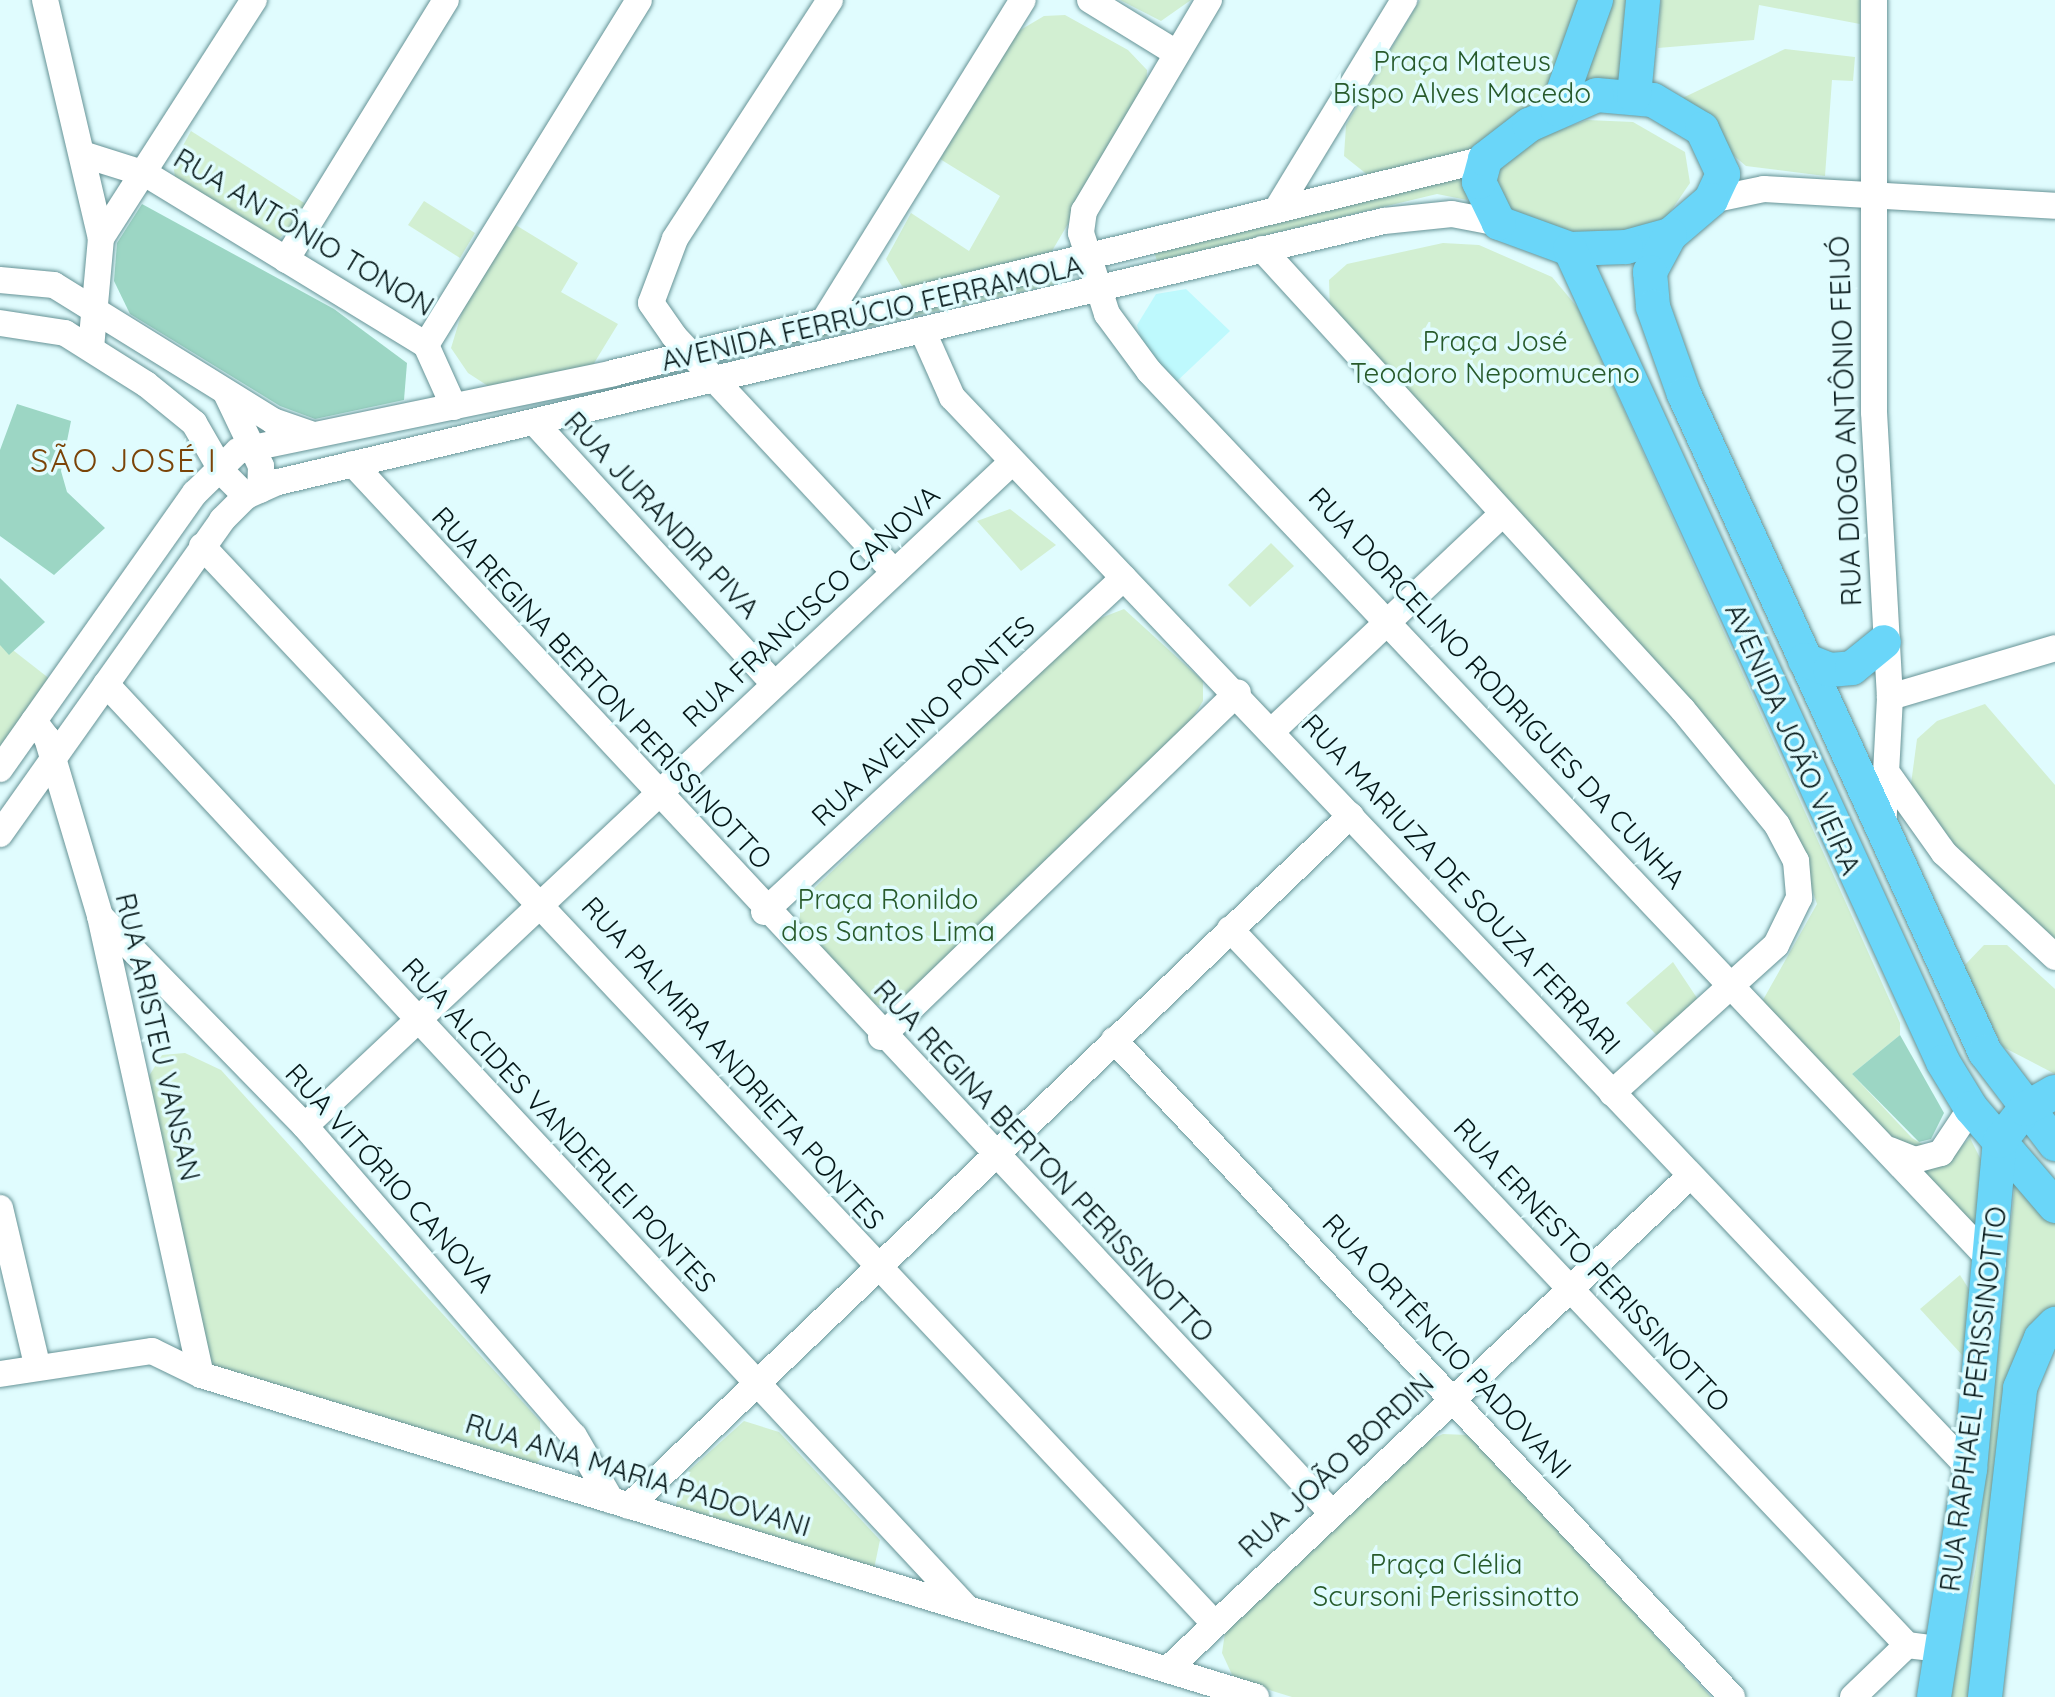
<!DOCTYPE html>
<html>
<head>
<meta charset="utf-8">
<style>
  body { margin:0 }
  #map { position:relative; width:2055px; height:1697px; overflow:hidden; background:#e0fcfe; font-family:Quicksand,sans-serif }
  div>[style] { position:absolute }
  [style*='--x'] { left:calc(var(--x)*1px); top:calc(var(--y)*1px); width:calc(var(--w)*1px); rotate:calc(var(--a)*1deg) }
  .built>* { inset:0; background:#bef9fd }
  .green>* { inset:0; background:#d2efd2 }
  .building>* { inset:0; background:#9cd6c4 }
  .roads { filter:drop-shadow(0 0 2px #669396) drop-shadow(0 0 2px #669396) }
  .minor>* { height:26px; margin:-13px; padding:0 13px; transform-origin:13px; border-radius:13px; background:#fff }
  .major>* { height:34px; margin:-17px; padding:0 17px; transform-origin:17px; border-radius:17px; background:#6ad6f9 }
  span { translate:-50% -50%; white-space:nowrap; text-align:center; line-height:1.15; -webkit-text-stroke:7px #e0fcfe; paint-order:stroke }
  .park-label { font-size:28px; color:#275a2b }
  .street-label { font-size:28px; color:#051718 }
  .quarter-label { font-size:32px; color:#7b4408; letter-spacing:2px }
</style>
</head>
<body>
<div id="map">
  <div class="built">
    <i style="clip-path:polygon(1186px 289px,1230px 331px,1175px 383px,1144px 350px,1137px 325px,1156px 294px)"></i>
  </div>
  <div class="green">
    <i style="clip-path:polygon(1120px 0,1191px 0,1161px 21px)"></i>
    <i style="clip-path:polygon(1420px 0,1586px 0,1554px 100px,1488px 150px,1369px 176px,1344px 156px,1346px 125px)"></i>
    <i style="clip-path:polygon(1603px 0,1635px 0,1625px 80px,1573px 88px)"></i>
    <i style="clip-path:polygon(1661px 0,1860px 0,1860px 24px,1759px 5px,1754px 40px,1658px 48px)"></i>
    <i style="clip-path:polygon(1065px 15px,1128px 50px,1147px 70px,1146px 92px,1049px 256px,919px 294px,902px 286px,886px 259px,911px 213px,969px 251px,1000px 196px,940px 159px,1017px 32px,1044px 16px)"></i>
    <i style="clip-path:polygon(1785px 49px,1855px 57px,1853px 81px,1832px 80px,1825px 176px,1746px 166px,1672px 103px)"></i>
    <i style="clip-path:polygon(1587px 120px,1633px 122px,1685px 152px,1690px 183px,1664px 221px,1587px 239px,1507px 218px,1493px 173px,1538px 138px)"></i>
    <i style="clip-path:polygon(191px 131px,309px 206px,276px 242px,176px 183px,173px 164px)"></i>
    <i style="clip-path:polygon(1466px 175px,1467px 200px,1437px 194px,1157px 261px,1153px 248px)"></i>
    <i style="clip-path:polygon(424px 201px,475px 233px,460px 258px,408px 225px)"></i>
    <i style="clip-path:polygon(514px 224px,578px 263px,561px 292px,618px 324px,588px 373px,488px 386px,468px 373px,451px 348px,462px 312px)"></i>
    <i style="clip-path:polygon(1443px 243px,1479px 245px,1552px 277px,1578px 308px,1900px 1023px,1900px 1035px,1852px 1074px,1912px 1138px,1931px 1149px,1910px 1161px,1759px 1007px,1817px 904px,1787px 815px,1330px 313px,1329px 280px,1347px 264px)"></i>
    <i style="clip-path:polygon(1052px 271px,1055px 284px,722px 360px)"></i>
    <i style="clip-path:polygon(1010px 509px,1056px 545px,1021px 571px,977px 521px)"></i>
    <i style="clip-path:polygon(1271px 543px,1294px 566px,1250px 607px,1228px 585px)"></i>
    <i style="clip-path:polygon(1124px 609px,1203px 681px,1203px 701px,1191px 721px,906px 1001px,887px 1008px,867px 1002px,799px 927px,801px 901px,1093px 621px)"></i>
    <i style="clip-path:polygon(0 640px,55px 683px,0 763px)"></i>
    <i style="clip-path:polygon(1985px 704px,2055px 785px,2055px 947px,1969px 865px,1911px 784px,1917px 739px,1937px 721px)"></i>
    <i style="clip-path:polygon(1984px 945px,2007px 945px,2055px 989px,2055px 1074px,2003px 1047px,1962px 968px)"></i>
    <i style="clip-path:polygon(1673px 962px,1699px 1001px,1666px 1045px,1626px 1003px)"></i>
    <i style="clip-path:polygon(185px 1053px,221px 1070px,540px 1421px,541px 1459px,529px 1470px,211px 1377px,144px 1084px,162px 1055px)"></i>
    <i style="clip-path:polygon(1970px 1138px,1983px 1164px,1984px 1236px,1922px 1170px,1942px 1165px)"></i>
    <i style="clip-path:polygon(2015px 1183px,2055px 1221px,2055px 1311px,2045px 1317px,1977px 1697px,1949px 1697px,1976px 1567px)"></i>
    <i style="clip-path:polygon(1960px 1275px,1972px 1294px,1963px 1356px,1920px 1309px)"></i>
    <i style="clip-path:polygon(744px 1421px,779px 1432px,880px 1540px,874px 1569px,675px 1509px,684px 1475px)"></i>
    <i style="clip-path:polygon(1443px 1434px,1467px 1435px,1497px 1461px,1711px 1697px,1292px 1697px,1234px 1679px,1222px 1653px,1225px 1633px,1422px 1443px)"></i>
  </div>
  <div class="building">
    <i style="clip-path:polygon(142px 204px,334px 309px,407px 363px,404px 400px,315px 419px,280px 406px,130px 314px,114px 281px,117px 243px)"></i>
    <i style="clip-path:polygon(17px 404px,71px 421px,61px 471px,67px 492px,105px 528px,54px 575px,0 536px,0 450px)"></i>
    <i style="clip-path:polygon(0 578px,45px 622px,9px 655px,0 645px)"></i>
    <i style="clip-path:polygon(1900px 1035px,1944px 1113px,1931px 1139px,1919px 1142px,1852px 1074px)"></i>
  </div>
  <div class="roads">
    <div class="minor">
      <i style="--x:45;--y:0;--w:244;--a:76.8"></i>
      <i style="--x:830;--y:0;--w:285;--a:123"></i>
      <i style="--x:675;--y:239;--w:68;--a:110.6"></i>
      <i style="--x:651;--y:303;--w:40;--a:55.1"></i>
      <i style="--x:674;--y:336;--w:323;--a:47"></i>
      <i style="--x:1090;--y:0;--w:101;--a:31.6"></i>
      <i style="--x:1209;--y:0;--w:245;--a:120.6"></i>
      <i style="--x:1084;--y:211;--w:22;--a:98"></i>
      <i style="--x:1081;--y:233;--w:85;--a:72.2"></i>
      <i style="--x:1107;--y:314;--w:71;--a:53.6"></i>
      <i style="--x:1149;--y:371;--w:1228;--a:46.58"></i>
      <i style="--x:1874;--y:0;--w:412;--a:90"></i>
      <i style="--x:1874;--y:412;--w:285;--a:86.8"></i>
      <i style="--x:1890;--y:697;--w:134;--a:93"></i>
      <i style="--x:82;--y:154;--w:67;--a:17.4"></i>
      <i style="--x:146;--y:174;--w:328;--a:31.4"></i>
      <i style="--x:426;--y:345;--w:68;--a:65.7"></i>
      <i style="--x:1711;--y:200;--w:54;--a:-11.7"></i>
      <i style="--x:1764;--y:189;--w:291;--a:3.3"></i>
      <i style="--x:1277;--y:209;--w:245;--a:-58.7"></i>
      <i style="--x:1262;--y:249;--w:624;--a:47.6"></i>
      <i style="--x:1683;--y:710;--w:149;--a:50.7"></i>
      <i style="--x:1777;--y:825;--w:41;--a:62.2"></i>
      <i style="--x:1796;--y:861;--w:37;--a:85"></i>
      <i style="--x:1799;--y:898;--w:52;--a:116.1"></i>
      <i style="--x:1776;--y:945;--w:221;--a:137.9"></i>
      <i style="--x:286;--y:260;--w:305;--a:-58.4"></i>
      <i style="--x:0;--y:280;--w:54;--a:5.3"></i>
      <i style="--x:54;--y:285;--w:258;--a:31.8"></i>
      <i style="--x:273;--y:421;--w:39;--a:19"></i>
      <i style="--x:825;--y:319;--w:375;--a:-58.2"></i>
      <i style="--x:0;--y:323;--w:66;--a:8.7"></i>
      <i style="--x:65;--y:333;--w:96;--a:32.2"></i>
      <i style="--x:146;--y:384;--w:62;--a:39.1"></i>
      <i style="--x:194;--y:423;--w:58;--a:59.9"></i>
      <i style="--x:223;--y:473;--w:33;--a:45"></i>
      <i style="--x:924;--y:334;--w:69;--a:66"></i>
      <i style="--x:952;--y:397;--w:1478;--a:46.48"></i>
      <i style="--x:426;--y:345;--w:405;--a:-58.3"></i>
      <i style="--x:91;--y:348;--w:110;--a:-84.8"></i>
      <i style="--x:101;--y:238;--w:283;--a:-57.3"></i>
      <i style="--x:226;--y:393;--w:81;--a:64.4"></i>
      <i style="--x:261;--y:466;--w:24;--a:92"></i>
      <i style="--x:536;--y:424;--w:352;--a:47.5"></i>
      <i style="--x:353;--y:464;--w:1435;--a:46.98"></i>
      <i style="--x:202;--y:546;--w:1479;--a:46.78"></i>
      <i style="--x:106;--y:684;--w:1259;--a:47.03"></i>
      <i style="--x:1890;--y:697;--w:172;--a:-16.5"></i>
      <i style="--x:34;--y:721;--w:21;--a:53"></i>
      <i style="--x:47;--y:738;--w:186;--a:73.4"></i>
      <i style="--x:100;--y:916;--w:470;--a:77.6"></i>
      <i style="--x:1273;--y:730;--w:313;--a:-43.3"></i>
      <i style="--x:0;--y:769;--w:338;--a:-54.8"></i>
      <i style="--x:195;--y:493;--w:60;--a:-44.3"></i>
      <i style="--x:238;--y:451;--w:383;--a:-11.7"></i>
      <i style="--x:613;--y:373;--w:898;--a:-13.79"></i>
      <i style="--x:1890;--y:777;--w:93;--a:54.6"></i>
      <i style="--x:1944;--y:853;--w:152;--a:43.1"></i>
      <i style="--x:0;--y:834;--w:385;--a:-54.7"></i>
      <i style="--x:222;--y:520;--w:34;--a:-45"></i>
      <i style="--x:246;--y:496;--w:35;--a:-24"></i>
      <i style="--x:278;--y:482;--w:1136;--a:-13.28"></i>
      <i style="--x:1384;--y:221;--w:68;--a:-5.9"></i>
      <i style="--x:1452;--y:214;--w:48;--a:10.8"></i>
      <i style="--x:764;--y:912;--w:491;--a:-42.9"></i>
      <i style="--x:100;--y:916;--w:293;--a:45.7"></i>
      <i style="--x:305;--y:1126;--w:410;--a:49.1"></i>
      <i style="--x:574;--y:1436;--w:74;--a:60"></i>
      <i style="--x:1230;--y:929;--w:985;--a:46.6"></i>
      <i style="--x:881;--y:1037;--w:496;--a:-44"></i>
      <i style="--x:1114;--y:1040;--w:902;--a:46.75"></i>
      <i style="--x:305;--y:1126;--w:970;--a:-43.2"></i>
      <i style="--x:1890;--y:1150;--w:27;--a:22"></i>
      <i style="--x:1915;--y:1160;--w:27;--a:-15"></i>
      <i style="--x:1941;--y:1153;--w:54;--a:-56.3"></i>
      <i style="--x:0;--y:1208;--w:161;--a:76.7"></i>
      <i style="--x:0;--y:1374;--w:154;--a:-8.6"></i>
      <i style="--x:152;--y:1351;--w:55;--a:26.1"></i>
      <i style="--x:201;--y:1375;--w:1103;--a:16.97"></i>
      <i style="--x:629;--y:1506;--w:999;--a:-43.74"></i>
      <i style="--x:1168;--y:1669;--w:717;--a:-43.36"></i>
      <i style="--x:1853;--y:1697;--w:75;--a:-43.9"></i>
      <i style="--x:1907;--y:1645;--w:17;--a:7"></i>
    </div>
    <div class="major">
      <i style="--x:1597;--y:95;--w:56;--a:5.1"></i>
      <i style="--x:1653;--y:100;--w:57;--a:30.6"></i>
      <i style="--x:1702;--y:129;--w:50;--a:65"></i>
      <i style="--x:1723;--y:174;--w:29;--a:115"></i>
      <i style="--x:1711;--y:200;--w:54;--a:139.5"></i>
      <i style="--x:1670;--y:235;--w:46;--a:164.7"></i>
      <i style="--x:1626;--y:247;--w:56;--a:178"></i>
      <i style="--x:1570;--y:249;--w:76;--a:-159.9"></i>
      <i style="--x:1499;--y:223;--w:46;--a:-116"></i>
      <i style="--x:1479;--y:182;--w:24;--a:-75"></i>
      <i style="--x:1485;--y:159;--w:56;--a:-37.7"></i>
      <i style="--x:1529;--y:125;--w:74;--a:-23.8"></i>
      <i style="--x:1634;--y:96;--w:96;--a:-84.6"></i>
      <i style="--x:1557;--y:109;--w:116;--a:-70.3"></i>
      <i style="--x:1670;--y:235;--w:42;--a:118.4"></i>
      <i style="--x:1650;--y:272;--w:35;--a:85"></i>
      <i style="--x:1653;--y:307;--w:92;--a:70.4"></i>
      <i style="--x:1684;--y:394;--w:724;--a:65.42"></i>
      <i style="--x:1985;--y:1052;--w:116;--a:52.7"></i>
      <i style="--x:1570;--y:249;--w:894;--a:65.35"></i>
      <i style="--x:1943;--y:1062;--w:54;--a:58.7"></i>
      <i style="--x:1971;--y:1108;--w:129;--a:49.4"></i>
      <i style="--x:1805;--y:660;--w:27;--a:22"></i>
      <i style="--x:1830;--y:670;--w:22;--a:-5"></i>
      <i style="--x:1852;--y:668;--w:41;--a:-39.1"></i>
      <i style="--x:1934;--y:1697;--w:231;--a:-81"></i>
      <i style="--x:1970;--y:1469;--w:329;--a:-84.8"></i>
      <i style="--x:2000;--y:1141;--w:41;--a:-52"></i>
      <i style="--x:2025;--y:1109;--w:34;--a:-30"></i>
      <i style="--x:1985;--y:1697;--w:311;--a:-83.5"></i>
      <i style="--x:2020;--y:1388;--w:54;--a:-67.2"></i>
      <i style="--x:2041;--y:1338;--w:20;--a:-45"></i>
    </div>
  </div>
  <div class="park-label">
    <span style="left:1462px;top:77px">Praça Mateus<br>Bispo Alves Macedo</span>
    <span style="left:1495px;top:357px">Praça José<br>Teodoro Nepomuceno</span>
    <span style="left:888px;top:915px">Praça Ronildo<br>dos Santos Lima</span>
    <span style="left:1446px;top:1580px">Praça Clélia<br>Scursoni Perissinotto</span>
  </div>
  <div class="street-label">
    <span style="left:304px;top:232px;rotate:31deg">RUA ANTÔNIO TONON</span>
    <span style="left:872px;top:313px;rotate:-13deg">AVENIDA FERRÚCIO FERRAMOLA</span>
    <span style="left:1845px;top:421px;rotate:-92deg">RUA DIOGO ANTÔNIO FEIJÓ</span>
    <span style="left:662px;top:515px;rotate:47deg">RUA JURANDIR PIVA</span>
    <span style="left:811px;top:606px;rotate:-43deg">RUA FRANCISCO CANOVA</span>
    <span style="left:602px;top:688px;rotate:47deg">RUA REGINA BERTON PERISSINOTTO</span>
    <span style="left:1497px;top:688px;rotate:47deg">RUA DORCELINO RODRIGUES DA CUNHA</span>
    <span style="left:923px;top:721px;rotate:-43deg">RUA AVELINO PONTES</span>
    <span style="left:1793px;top:739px;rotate:66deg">AVENIDA JOÃO VIEIRA</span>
    <span style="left:1461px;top:884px;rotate:47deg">RUA MARIUZA DE SOUZA FERRARI</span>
    <span style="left:158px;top:1037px;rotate:77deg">RUA ARISTEU VANSAN</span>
    <span style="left:733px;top:1063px;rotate:48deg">RUA PALMIRA ANDRIETA PONTES</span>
    <span style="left:559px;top:1125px;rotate:47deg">RUA ALCIDES VANDERLEI PONTES</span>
    <span style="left:1044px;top:1161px;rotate:47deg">RUA REGINA BERTON PERISSINOTTO</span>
    <span style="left:390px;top:1178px;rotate:48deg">RUA VITÓRIO CANOVA</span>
    <span style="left:1592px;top:1265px;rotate:47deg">RUA ERNESTO PERISSINOTTO</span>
    <span style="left:1447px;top:1346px;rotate:47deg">RUA ORTÊNCIO PADOVANI</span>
    <span style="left:1973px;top:1399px;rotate:-83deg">RUA RAPHAEL PERISSINOTTO</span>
    <span style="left:1336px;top:1465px;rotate:-43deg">RUA JOÃO BORDIN</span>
    <span style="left:638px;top:1475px;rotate:17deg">RUA ANA MARIA PADOVANI</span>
  </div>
  <div class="quarter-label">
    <span style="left:124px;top:460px">SÃO JOSÉ I</span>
  </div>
</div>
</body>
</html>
